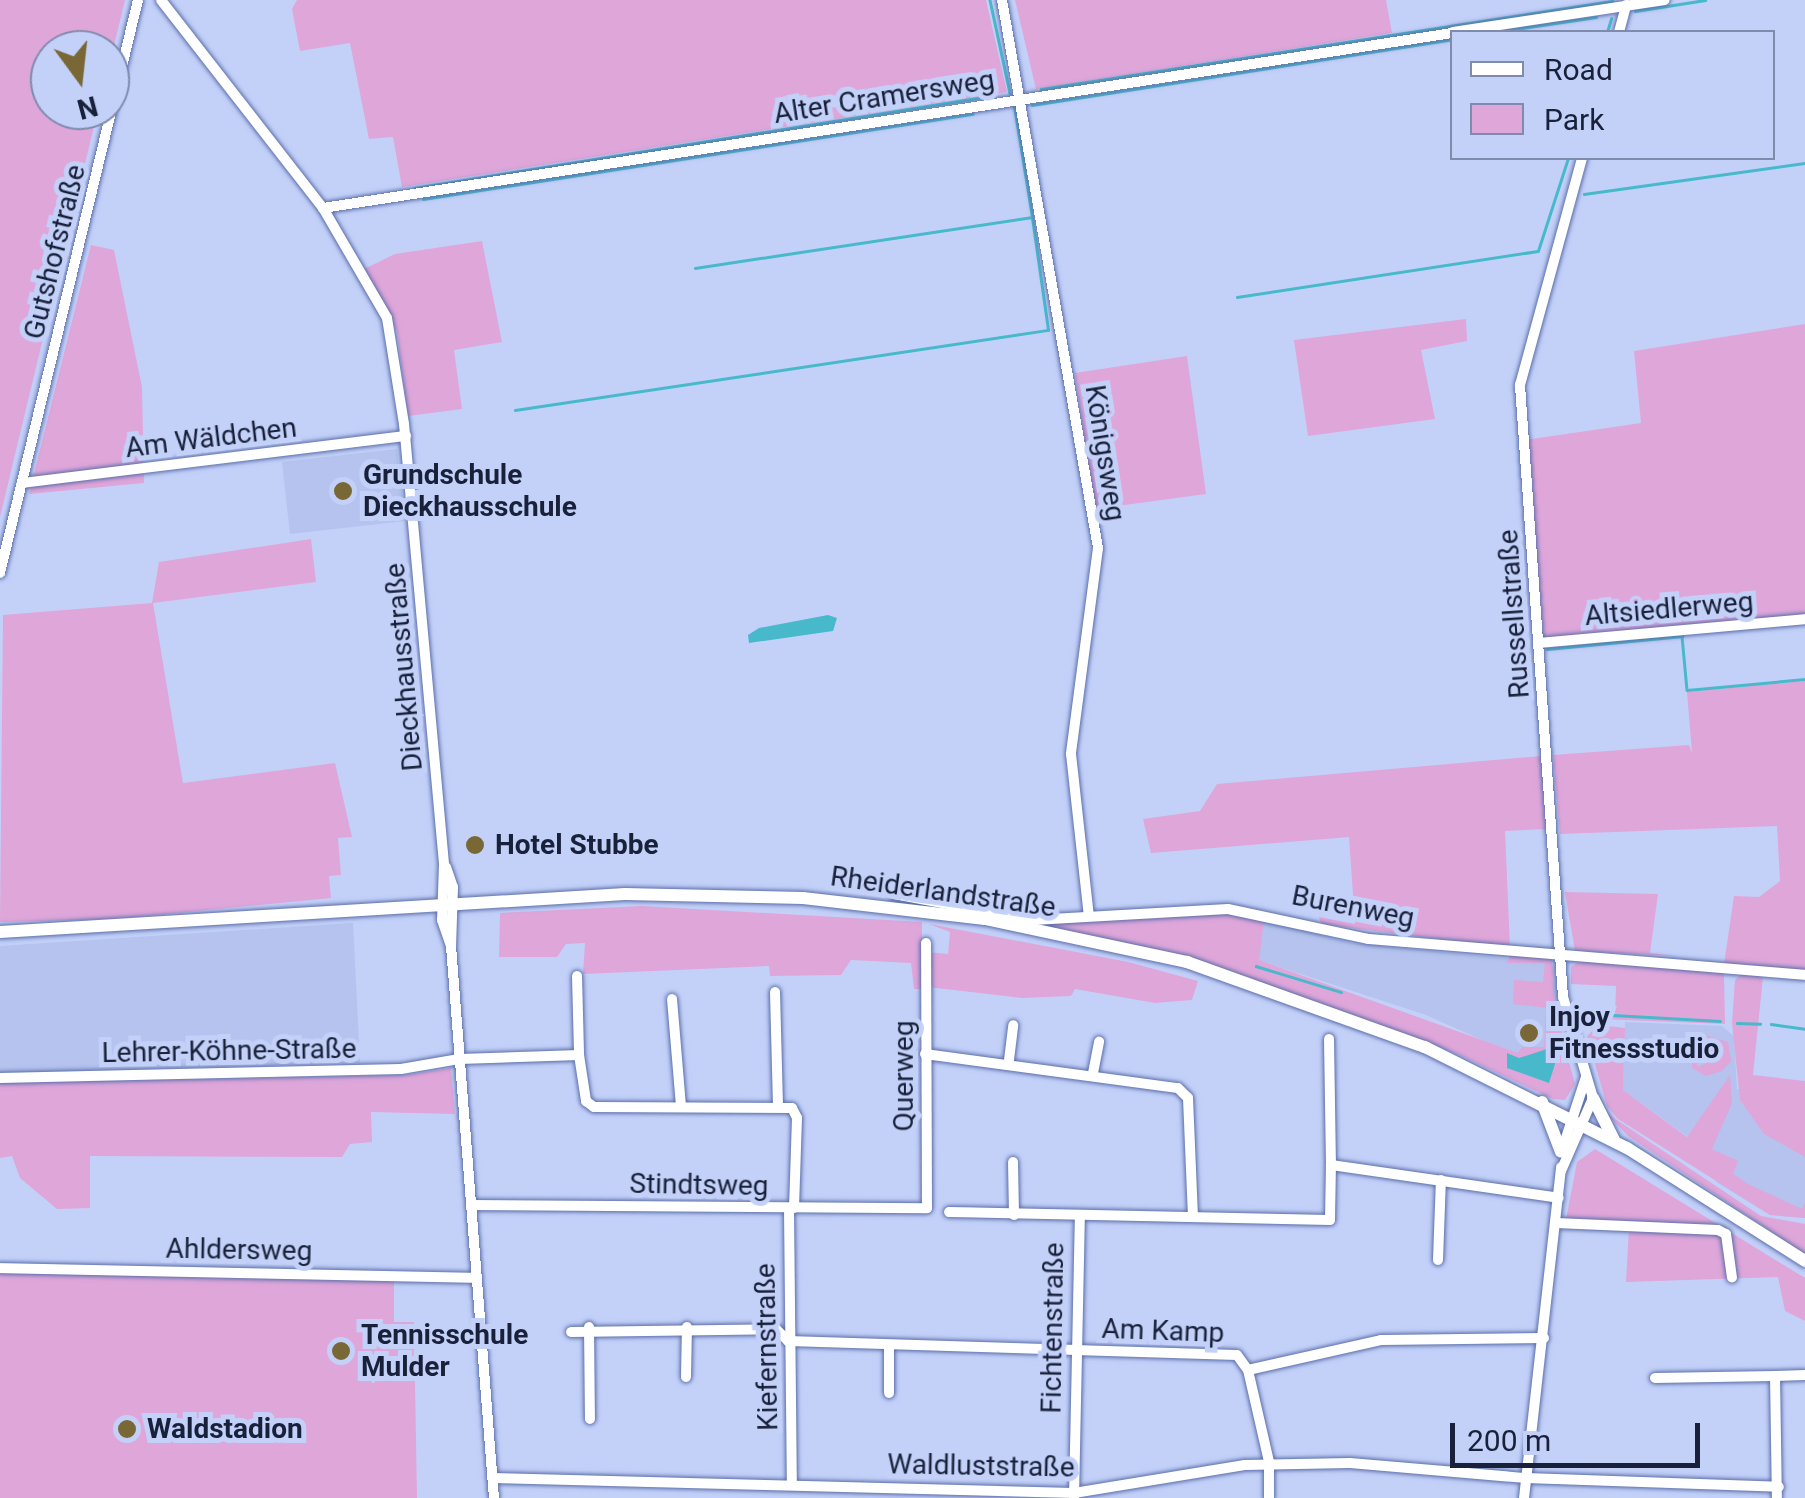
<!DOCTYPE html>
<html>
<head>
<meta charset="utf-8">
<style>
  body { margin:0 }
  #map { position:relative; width:1805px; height:1498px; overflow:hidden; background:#c3d1f9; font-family:Roboto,sans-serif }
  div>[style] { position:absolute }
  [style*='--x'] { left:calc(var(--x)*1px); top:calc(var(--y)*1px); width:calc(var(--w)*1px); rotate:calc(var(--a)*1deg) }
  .built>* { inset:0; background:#b5c3ee }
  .green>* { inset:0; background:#dfa6da }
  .water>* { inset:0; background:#47b9cb }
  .stream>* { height:2.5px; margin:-1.25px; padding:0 1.25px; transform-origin:1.25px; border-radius:1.25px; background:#47b9cb }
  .roads { filter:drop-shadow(0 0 2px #5b6eaa) drop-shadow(0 0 2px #5b6eaa) }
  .minor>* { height:10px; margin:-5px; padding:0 5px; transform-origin:5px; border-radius:5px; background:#fff }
  .major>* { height:12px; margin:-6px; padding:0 6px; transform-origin:6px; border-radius:6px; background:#fff }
  .dots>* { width:28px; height:28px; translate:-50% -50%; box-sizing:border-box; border:5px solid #c3d1f9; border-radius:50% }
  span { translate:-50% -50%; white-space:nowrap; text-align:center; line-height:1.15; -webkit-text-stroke:10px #c3d1f9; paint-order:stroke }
  .street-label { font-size:28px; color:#19213a }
  .poi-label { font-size:28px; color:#19213a; font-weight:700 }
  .left { translate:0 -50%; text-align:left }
  .legend { position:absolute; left:1450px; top:30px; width:325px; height:130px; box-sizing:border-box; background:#c3d1f9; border:2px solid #7f8bad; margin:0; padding:12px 18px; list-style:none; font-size:30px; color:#19213a }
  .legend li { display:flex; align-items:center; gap:20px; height:50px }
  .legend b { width:50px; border:2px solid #7f8bad }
  .north { position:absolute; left:30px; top:30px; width:100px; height:100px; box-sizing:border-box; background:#c3d1f9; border:2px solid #7f8bad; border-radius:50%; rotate:165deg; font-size:28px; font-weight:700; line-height:40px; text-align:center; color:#19213a }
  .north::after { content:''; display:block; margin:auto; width:35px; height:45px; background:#796735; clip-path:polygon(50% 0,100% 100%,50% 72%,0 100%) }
  .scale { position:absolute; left:1450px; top:1423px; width:250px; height:45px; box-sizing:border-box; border:5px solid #19213a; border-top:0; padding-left:12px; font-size:30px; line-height:35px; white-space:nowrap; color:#19213a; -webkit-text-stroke:8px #c3d1f9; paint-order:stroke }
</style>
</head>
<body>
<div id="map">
  <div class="built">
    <i style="clip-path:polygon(397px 449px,405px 521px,290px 534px,282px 462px)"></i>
    <i style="clip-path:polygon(1264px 921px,1352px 943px,1549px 963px,1555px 966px,1567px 1078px,1426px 1015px,1258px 960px)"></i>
    <i style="clip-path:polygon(353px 923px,360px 1063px,0 1073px,0 946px)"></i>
    <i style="clip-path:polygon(1625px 1022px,1722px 1026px,1734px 1036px,1737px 1089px,1805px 1102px,1805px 1218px,1770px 1215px,1716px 1182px,1729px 1158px,1688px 1137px,1623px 1090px)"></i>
  </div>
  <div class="green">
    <i style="clip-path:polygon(0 0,125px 0,110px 62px,110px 50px,50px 50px,50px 110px,98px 110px,0 517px)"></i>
    <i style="clip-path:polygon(297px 0,986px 0,1007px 92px,402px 187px,393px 137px,369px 139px,350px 43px,300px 51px,292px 9px)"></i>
    <i style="clip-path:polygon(1015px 0,1386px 0,1392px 33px,1036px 89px)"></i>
    <i style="clip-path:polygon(482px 241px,502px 342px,454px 350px,462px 409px,408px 416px,397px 332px,364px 269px,395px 254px)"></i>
    <i style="clip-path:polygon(91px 245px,114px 250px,142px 387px,144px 483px,29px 494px)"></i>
    <i style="clip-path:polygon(1466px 319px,1467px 341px,1421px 350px,1435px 419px,1308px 436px,1294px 340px)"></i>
    <i style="clip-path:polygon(1805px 324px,1805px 615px,1544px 638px,1525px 440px,1641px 423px,1634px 351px)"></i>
    <i style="clip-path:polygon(1187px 356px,1206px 494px,1095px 509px,1075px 373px)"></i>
    <i style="clip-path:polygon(311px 539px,316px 582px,153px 603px,183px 783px,335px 763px,352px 837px,338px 838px,341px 875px,329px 876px,331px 898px,116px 919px,0 922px,3px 615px,152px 603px,159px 562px)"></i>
    <i style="clip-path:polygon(1805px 681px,1805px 971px,1724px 964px,1734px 896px,1759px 897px,1780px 881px,1777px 826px,1560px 834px,1553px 755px,1689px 745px,1692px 753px,1687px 692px)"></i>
    <i style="clip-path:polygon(1541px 756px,1547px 829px,1505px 831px,1510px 948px,1321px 924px,1319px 917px,1355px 924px,1349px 837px,1151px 853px,1143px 819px,1200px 811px,1217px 784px)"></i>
    <i style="clip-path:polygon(1565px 892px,1658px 894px,1650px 953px,1678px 956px,1575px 951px)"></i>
    <i style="clip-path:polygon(867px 900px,1037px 923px,1226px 911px,1361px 940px,1264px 921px,1259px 960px,1518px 1053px,1522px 1047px,1544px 1047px,1546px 1008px,1513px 1004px,1514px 980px,1543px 982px,1545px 963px,1507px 963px,1510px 955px,1552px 959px,1555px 1007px,1547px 1008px,1555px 1010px,1575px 1084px,1565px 1100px,1553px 1099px,1455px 1053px,1226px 970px)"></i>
    <i style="clip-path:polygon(642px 906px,922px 922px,922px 989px,914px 989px,911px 963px,851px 960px,841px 975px,770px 976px,769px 966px,583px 974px,585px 943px,566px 944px,557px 957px,499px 957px,500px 913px)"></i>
    <i style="clip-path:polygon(929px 924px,1128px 962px,1198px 981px,1192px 1000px,1155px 1003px,1075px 989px,1071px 996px,1022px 998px,928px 987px,927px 952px,948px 954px,950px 932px)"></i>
    <i style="clip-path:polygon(1580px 961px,1724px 973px,1725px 1024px,1576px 1018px,1574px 1012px,1615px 1014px,1616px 986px,1571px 984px,1571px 967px)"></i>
    <i style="clip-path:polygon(1743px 973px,1763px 977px,1753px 1075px,1805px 1081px,1805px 1157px,1764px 1134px,1740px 1100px,1732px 1023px,1735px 980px)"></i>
    <i style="clip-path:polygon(1598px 1025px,1625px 1028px,1623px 1090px,1687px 1137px,1730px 1075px,1732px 1103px,1712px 1149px,1738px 1161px,1733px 1174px,1748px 1184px,1802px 1209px,1805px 1203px,1805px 1218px,1770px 1215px,1618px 1119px,1607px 1106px,1587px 1036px)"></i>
    <i style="clip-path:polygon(1702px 1034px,1728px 1042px,1731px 1061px,1722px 1071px,1706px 1076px,1692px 1068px,1692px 1055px,1697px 1056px,1697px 1067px,1705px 1064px,1703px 1056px,1692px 1054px)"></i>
    <i style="clip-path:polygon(451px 1068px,455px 1114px,371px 1112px,372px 1142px,350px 1144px,342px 1157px,90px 1156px,90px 1208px,57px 1209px,20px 1178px,12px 1156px,0 1158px,0 1083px,406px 1075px)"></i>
    <i style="clip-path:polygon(1605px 1112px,1761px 1216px,1805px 1224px,1805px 1254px,1628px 1136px)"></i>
    <i style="clip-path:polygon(1595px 1149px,1805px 1278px,1805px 1321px,1785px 1311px,1778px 1277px,1626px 1282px,1629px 1228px,1565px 1225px,1577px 1162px)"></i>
    <i style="clip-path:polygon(0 1273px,394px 1280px,394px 1322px,414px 1322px,417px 1498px,0 1498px)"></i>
  </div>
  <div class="water">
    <i style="clip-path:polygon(828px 615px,837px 618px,833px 631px,749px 643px,748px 635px,759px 628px)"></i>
    <i style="clip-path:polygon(1550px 1048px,1555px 1064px,1549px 1083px,1507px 1068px,1507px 1053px,1519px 1058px)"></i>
  </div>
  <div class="stream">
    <i style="--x:990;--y:0;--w:95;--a:77.9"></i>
    <i style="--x:1635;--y:11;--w:71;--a:-8.9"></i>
    <i style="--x:1496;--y:32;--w:101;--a:-8.5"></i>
    <i style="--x:1607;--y:32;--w:14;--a:-73"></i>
    <i style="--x:1041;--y:89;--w:578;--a:-8.76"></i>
    <i style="--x:1032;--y:105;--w:425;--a:-8.9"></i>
    <i style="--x:415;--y:188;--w:587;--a:-9.11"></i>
    <i style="--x:1584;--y:194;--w:223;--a:-8"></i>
    <i style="--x:423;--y:199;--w:556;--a:-8.8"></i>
    <i style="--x:695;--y:268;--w:341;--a:-8.6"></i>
    <i style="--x:1032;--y:217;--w:112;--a:-99.2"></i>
    <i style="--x:1237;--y:297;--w:304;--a:-8.7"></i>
    <i style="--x:1538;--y:251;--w:98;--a:-72.1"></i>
    <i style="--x:515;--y:410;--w:539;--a:-8.54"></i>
    <i style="--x:1048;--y:330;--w:114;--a:-98.1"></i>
    <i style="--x:1547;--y:649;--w:136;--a:-5.5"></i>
    <i style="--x:1682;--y:636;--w:54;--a:84.7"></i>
    <i style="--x:1687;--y:690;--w:119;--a:-5.3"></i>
    <i style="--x:1256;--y:966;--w:89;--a:17"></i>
    <i style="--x:1577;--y:1013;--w:143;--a:3.2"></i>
    <i style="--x:1737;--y:1023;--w:23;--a:2"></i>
    <i style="--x:1771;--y:1024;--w:34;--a:8"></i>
  </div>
  <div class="roads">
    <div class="minor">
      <i style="--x:161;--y:0;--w:264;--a:52.1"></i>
      <i style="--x:323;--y:208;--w:127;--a:59.8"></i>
      <i style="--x:387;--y:318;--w:107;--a:80.9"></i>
      <i style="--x:404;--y:424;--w:442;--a:84.8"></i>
      <i style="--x:444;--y:864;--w:56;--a:92"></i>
      <i style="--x:442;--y:920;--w:28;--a:71"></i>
      <i style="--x:1002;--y:0;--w:556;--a:80.06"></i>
      <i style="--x:1098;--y:548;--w:208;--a:97.5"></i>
      <i style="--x:1071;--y:754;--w:163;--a:83.7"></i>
      <i style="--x:1453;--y:32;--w:214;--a:-8.6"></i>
      <i style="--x:1619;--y:32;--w:28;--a:-75"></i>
      <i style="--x:323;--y:208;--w:1142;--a:-8.81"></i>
      <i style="--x:22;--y:483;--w:387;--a:-7"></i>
      <i style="--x:0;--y:573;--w:589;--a:-76.46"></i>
      <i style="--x:1538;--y:643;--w:268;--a:-5.1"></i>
      <i style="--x:446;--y:867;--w:21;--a:71"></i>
      <i style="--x:453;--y:887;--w:59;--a:91.9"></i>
      <i style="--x:451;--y:946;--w:554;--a:85.55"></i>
      <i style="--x:894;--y:894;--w:141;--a:10.6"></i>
      <i style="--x:1033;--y:920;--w:195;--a:-3.2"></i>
      <i style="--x:1228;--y:909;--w:143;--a:12.1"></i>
      <i style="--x:1368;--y:939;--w:438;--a:4.7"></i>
      <i style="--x:577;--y:976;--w:79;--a:88.5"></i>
      <i style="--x:775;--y:992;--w:113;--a:88.5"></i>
      <i style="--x:672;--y:999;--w:107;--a:85.2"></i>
      <i style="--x:1329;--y:1039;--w:126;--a:89.1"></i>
      <i style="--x:1331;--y:1165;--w:230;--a:8.2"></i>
      <i style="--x:925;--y:1054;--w:255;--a:7.7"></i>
      <i style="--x:1178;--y:1088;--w:14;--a:45"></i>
      <i style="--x:1188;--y:1098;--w:118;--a:87.6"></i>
      <i style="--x:1009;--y:1060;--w:35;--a:-83"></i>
      <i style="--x:1093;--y:1073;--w:32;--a:-79"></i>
      <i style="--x:0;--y:1078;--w:401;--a:-1.3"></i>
      <i style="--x:401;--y:1069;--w:59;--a:-9.8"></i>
      <i style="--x:459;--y:1059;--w:120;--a:-1.9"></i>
      <i style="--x:579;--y:1055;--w:47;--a:81.3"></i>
      <i style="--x:586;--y:1101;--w:10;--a:37"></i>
      <i style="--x:594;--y:1107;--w:198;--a:0.3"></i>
      <i style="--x:792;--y:1108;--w:11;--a:63"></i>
      <i style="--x:797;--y:1118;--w:90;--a:91.9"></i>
      <i style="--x:1562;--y:1150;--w:77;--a:-71.8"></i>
      <i style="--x:1013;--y:1162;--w:53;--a:88.9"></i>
      <i style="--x:1561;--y:1171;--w:80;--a:-66.3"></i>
      <i style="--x:1593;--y:1098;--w:105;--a:-106.5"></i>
      <i style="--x:1563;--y:997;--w:614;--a:-94.02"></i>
      <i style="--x:1520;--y:385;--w:235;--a:-74.7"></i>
      <i style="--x:471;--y:1205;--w:456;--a:0.4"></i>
      <i style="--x:927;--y:1208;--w:265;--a:-90.2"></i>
      <i style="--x:789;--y:1209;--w:276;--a:89.4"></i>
      <i style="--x:949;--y:1212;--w:381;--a:1.2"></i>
      <i style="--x:1330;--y:1220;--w:55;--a:-89"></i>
      <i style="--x:1556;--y:1223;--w:162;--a:2.5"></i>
      <i style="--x:1718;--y:1230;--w:9;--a:27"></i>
      <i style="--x:1726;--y:1234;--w:44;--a:82.2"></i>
      <i style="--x:1438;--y:1260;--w:80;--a:-87.9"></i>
      <i style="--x:0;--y:1268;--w:477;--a:1.2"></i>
      <i style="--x:589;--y:1327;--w:92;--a:89.4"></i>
      <i style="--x:571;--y:1332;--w:205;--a:-0.8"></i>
      <i style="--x:776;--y:1329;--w:17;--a:45"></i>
      <i style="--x:788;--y:1341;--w:449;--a:1.8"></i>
      <i style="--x:1237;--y:1355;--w:19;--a:54"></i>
      <i style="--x:1248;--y:1370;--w:136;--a:-12.7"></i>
      <i style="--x:1381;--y:1340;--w:163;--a:-0.7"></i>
      <i style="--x:889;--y:1345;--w:48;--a:90"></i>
      <i style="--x:1248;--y:1370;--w:94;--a:77.1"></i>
      <i style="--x:1269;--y:1462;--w:36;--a:90"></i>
      <i style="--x:1775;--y:1376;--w:30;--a:-2"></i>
      <i style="--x:686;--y:1377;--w:50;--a:-88.9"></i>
      <i style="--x:1655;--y:1378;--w:120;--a:-1"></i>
      <i style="--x:1775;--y:1376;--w:122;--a:89.1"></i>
      <i style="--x:493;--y:1478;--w:581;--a:1.48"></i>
      <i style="--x:1074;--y:1493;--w:173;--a:-9.3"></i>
      <i style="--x:1245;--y:1465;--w:105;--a:-1.1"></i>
      <i style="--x:1350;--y:1463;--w:177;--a:4.9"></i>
      <i style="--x:1526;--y:1478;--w:253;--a:2"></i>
      <i style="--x:1074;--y:1497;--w:278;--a:-88.8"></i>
      <i style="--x:1524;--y:1498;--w:333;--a:-83.6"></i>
    </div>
    <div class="major">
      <i style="--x:0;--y:932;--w:626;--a:-3.48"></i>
      <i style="--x:625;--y:894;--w:178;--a:1.3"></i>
      <i style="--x:803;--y:898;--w:183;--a:6.6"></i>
      <i style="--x:985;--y:919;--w:207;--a:12"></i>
      <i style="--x:1187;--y:962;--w:253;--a:19.7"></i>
      <i style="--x:1425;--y:1047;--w:226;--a:26.6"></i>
      <i style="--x:1627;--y:1148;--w:211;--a:32.4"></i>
      <i style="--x:1593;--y:1098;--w:47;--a:63.4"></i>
      <i style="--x:1542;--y:1102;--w:53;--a:69.2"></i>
    </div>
  </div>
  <div class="dots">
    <i style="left:343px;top:491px;background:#796735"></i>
    <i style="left:475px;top:845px;background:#796735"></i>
    <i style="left:1529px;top:1033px;background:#796735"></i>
    <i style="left:341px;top:1351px;background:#796735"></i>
    <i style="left:127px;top:1429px;background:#796735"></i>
  </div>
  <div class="street-label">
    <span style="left:884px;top:97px;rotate:-9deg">Alter Cramersweg</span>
    <span style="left:55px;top:252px;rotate:-76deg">Gutshofstraße</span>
    <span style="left:211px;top:438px;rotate:-7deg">Am Wäldchen</span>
    <span style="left:1105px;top:453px;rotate:81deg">Königsweg</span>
    <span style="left:1669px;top:609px;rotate:-5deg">Altsiedlerweg</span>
    <span style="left:1514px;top:614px;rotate:-94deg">Russellstraße</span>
    <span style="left:404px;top:667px;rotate:-95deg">Dieckhausstraße</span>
    <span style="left:943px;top:892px;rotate:8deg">Rheiderlandstraße</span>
    <span style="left:1353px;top:907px;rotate:11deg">Burenweg</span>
    <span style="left:229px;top:1051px;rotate:-1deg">Lehrer-Köhne-Straße</span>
    <span style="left:904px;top:1076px;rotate:-90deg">Querweg</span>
    <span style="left:699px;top:1185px;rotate:1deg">Stindtsweg</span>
    <span style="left:239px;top:1250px;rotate:1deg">Ahldersweg</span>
    <span style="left:1053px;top:1328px;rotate:-89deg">Fichtenstraße</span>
    <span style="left:1163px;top:1331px;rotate:2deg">Am Kamp</span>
    <span style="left:767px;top:1347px;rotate:-91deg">Kiefernstraße</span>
    <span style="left:981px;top:1466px;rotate:1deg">Waldluststraße</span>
  </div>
  <div class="poi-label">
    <span class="left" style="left:363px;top:491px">Grundschule<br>Dieckhausschule</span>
    <span class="left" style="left:495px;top:845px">Hotel Stubbe</span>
    <span class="left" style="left:1549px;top:1033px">Injoy<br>Fitnessstudio</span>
    <span class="left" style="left:361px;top:1351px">Tennisschule<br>Mulder</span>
    <span class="left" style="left:147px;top:1429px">Waldstadion</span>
  </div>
  <ul class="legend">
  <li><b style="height:12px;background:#fff"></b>Road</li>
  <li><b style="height:28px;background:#dfa6da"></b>Park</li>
  </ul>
  <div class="north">N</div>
  <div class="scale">200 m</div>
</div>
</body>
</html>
